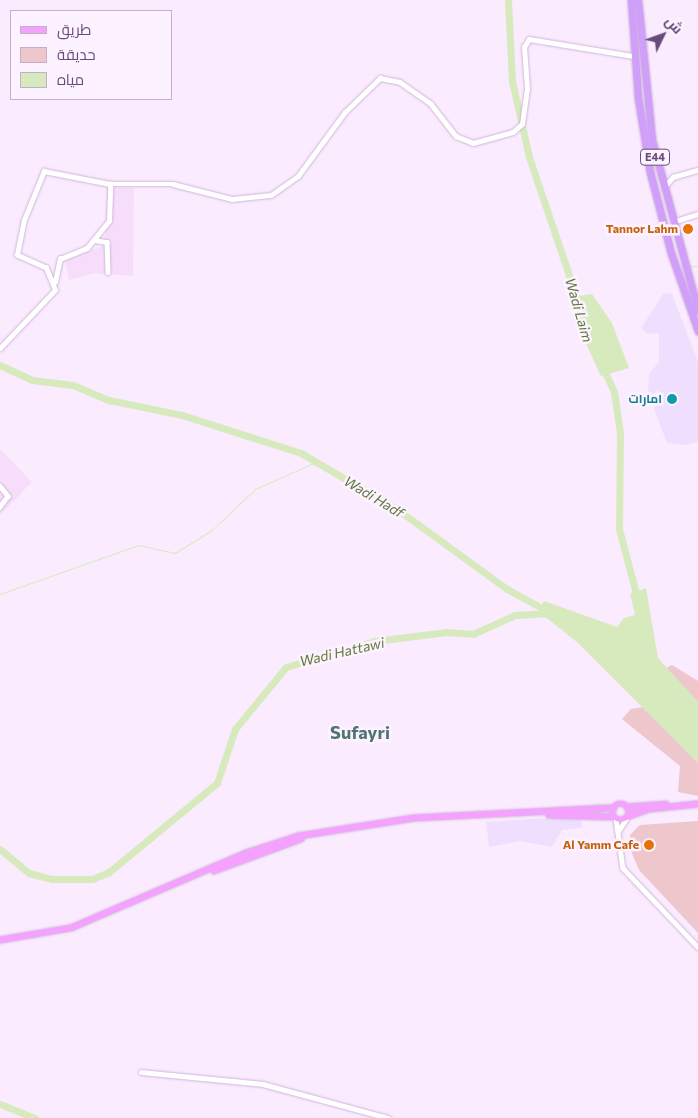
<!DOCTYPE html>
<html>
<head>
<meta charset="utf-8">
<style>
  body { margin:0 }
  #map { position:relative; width:698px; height:1118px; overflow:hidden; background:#fbebfe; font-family:Commissioner,Cairo,sans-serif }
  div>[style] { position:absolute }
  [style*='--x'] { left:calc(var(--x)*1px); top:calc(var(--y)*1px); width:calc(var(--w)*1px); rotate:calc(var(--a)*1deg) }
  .residential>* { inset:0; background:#f6defb }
  .commercial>* { inset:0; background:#f0defe }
  .green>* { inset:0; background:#edc7cc }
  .water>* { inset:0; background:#d7eabd }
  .stream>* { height:1px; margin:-0.5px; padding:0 0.5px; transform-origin:0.5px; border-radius:0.5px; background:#d7eabd }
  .river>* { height:7px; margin:-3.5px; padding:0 3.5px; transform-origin:3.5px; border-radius:3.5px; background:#d7eabd }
  .roads { filter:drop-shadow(0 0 1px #cfb6d9) drop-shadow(0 0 1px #cfb6d9) }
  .minor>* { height:4.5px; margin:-2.25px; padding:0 2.25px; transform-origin:2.25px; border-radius:2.25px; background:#fff }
  .major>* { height:5.5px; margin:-2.75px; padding:0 2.75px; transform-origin:2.75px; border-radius:2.75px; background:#f5a1ff }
  .major>.ring { margin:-2.75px; padding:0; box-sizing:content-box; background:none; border:5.5px solid #f5a1ff; border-radius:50% }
  .highway>* { height:7px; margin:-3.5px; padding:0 3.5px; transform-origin:3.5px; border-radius:3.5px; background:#d09ffa }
  .dots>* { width:14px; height:14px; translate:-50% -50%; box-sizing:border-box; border:2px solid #fdf2ff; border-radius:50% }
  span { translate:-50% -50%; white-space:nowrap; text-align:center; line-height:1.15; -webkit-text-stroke:5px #fdf2ff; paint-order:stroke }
  .shield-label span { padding:1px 4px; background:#fdf2ff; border:1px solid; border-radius:4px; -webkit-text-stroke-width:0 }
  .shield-label { font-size:11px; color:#694b7b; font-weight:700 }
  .food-label { font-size:12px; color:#c56008; font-weight:700 }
  .right { translate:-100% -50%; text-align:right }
  .culture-label { font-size:12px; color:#0d838f; font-weight:700 }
  .water-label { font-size:14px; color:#5e793a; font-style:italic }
  .district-label { font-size:18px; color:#4e7471; font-weight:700 }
  .legend { position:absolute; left:10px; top:10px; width:162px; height:90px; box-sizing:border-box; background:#fdf2ff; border:1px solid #c2afca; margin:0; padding:6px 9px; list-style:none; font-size:15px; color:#694b7b }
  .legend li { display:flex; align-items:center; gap:10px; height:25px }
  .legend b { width:25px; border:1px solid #c2afca }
  .north { position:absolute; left:638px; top:10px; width:50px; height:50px; -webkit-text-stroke:4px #fdf2ff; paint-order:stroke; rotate:48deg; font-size:14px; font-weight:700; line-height:20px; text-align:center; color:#694b7b }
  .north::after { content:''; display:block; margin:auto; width:18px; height:22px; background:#694b7b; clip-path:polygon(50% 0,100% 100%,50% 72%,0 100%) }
</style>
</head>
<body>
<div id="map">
  <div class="residential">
    <i style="clip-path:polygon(107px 187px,134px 188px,133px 276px,95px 273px,69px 280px,65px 258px,105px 246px)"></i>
    <i style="clip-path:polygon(0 449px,32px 482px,0 515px)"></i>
  </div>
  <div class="commercial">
    <i style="clip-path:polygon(664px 293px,672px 294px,698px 362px,698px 442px,684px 445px,667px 443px,648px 393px,649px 374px,659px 362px,659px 333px,648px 334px,641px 328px)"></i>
    <i style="clip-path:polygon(581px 816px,582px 828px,562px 830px,552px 847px,520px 841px,489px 847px,486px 822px)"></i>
  </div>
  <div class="green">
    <i style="clip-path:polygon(672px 665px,698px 681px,698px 702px,666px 668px)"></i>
    <i style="clip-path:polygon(643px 707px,698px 763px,698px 796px,678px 792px,680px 766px,622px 719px,631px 709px)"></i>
    <i style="clip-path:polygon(698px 821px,698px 933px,639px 870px,629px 846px,630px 835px,640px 825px)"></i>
  </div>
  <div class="water">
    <i style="clip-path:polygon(592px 294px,612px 323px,629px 368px,601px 376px,578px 327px,579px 296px)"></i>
    <i style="clip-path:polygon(646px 588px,658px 658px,698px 702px,698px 763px,578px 643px,538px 611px,544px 601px,617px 627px,624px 618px,635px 615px,630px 594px)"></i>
  </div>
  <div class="stream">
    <i style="--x:690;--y:266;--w:8;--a:0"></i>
    <i style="--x:0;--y:594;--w:146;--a:-19.5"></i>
    <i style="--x:138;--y:545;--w:38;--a:12"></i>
    <i style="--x:175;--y:553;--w:44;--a:-31.9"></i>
    <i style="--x:212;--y:530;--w:59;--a:-43.6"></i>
    <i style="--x:255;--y:489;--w:67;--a:-23.9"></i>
  </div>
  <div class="river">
    <i style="--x:508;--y:0;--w:81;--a:87.2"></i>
    <i style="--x:512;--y:81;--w:78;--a:77.4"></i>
    <i style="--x:529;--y:157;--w:163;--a:71.3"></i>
    <i style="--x:0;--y:365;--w:35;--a:25"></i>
    <i style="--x:32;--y:380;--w:41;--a:7"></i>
    <i style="--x:73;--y:385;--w:39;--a:23"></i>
    <i style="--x:109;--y:400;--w:75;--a:11.6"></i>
    <i style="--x:182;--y:415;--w:125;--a:17.7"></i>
    <i style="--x:301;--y:453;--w:116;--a:30.5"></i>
    <i style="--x:401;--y:512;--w:131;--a:36"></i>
    <i style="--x:507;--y:589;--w:48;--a:28.7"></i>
    <i style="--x:603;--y:368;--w:26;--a:65"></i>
    <i style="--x:614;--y:392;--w:41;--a:81.7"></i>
    <i style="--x:620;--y:433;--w:96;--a:90.6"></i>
    <i style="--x:619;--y:529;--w:74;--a:75.2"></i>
    <i style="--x:0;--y:849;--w:38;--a:40"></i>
    <i style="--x:29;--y:873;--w:24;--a:15"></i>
    <i style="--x:52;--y:879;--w:40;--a:0"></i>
    <i style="--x:92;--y:879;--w:18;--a:-22"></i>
    <i style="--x:109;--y:872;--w:140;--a:-39.5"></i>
    <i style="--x:217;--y:783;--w:57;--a:-71.6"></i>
    <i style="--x:235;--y:729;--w:80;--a:-50.6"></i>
    <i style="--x:286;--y:667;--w:93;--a:-16.3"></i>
    <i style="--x:375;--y:641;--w:72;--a:-7.2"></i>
    <i style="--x:446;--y:632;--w:27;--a:4"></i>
    <i style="--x:473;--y:634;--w:46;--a:-24.3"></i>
    <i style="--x:515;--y:615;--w:36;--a:-3"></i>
    <i style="--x:0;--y:1104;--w:38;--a:22"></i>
  </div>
  <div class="roads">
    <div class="minor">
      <i style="--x:665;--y:186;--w:12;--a:-48"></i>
      <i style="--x:673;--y:177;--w:26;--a:-16"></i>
      <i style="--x:673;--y:222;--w:26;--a:-18"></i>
      <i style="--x:94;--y:240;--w:13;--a:9"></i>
      <i style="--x:107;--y:242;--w:30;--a:88"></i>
      <i style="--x:55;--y:282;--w:24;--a:-78"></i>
      <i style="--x:60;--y:259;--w:29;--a:-22"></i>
      <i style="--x:87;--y:248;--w:35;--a:-51"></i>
      <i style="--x:109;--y:221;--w:37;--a:-88"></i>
      <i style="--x:0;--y:348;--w:80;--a:-46.5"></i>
      <i style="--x:55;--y:290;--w:24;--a:-112"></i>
      <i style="--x:46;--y:268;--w:32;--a:-156"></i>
      <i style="--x:17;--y:255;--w:36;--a:-79"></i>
      <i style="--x:24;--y:220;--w:53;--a:-67.8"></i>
      <i style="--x:44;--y:171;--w:67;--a:11.1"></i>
      <i style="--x:110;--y:184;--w:63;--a:0"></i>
      <i style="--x:173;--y:184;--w:61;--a:14.3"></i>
      <i style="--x:232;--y:199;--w:39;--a:-6"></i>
      <i style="--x:271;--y:195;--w:33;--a:-35"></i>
      <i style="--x:298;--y:176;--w:79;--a:-53.7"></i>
      <i style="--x:345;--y:112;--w:49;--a:-44.2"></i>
      <i style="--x:380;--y:78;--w:20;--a:11"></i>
      <i style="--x:400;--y:82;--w:38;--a:35"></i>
      <i style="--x:431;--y:104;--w:41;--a:52"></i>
      <i style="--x:456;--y:136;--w:18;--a:22"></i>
      <i style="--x:473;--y:143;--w:41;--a:-15.4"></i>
      <i style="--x:513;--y:132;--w:12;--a:-42"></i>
      <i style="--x:522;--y:124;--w:36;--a:-82"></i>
      <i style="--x:527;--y:88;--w:41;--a:-94.2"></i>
      <i style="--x:524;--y:47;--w:9;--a:-58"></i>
      <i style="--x:529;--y:39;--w:105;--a:9.3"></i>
      <i style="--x:0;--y:486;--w:13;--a:51"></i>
      <i style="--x:8;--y:496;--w:14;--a:126"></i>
      <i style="--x:616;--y:819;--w:49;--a:81.9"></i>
      <i style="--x:623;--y:868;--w:109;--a:46.5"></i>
      <i style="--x:618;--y:831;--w:14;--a:-56"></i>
      <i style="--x:141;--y:1072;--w:123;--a:5.6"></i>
      <i style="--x:263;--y:1084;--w:130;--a:15.2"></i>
    </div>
    <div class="major">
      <i class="ring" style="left:613px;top:804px;width:10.5px;height:10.5px"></i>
      <i style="--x:627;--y:807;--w:39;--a:-4"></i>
      <i style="--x:549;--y:815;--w:64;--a:1.8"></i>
      <i style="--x:627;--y:817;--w:23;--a:-20"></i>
      <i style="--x:649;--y:809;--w:49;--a:-5.8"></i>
      <i style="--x:214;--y:871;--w:93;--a:-20.2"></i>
      <i style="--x:0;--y:940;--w:72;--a:-9.6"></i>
      <i style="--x:71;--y:928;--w:190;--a:-23.2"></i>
      <i style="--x:246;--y:853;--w:56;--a:-17.8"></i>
      <i style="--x:299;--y:836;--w:116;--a:-8.9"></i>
      <i style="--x:414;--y:818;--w:200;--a:-2.9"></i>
    </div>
    <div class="highway">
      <i style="--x:631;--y:0;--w:98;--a:85.9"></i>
      <i style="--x:638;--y:98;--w:75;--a:80.8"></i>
      <i style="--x:650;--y:172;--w:84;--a:75.5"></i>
      <i style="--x:671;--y:253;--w:83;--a:70.9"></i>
      <i style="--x:638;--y:0;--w:141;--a:84.3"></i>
      <i style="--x:652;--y:140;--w:176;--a:74.9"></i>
    </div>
  </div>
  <div class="dots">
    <i style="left:688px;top:229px;background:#e8710a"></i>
    <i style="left:672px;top:399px;background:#0f9aa8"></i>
    <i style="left:649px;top:845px;background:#e8710a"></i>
  </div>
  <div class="shield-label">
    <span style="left:655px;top:157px">E44</span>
  </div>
  <div class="food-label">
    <span class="right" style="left:678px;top:229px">Tannor Lahm</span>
    <span class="right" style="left:639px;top:845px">Al Yamm Cafe</span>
  </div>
  <div class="culture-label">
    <span class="right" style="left:662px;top:399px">امارات</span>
  </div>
  <div class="water-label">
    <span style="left:579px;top:310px;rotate:74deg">Wadi Laim</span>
    <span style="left:374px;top:497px;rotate:31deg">Wadi Hadf</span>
    <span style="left:342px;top:652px;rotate:-13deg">Wadi Hattawi</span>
  </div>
  <div class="district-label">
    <span style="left:360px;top:732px">Sufayri</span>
  </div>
  <ul class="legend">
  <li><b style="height:6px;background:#f5a1ff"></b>طريق</li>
  <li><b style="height:14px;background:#edc7cc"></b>حديقة</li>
  <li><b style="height:14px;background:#d7eabd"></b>مياه</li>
  </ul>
  <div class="north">ش</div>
</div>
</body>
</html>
